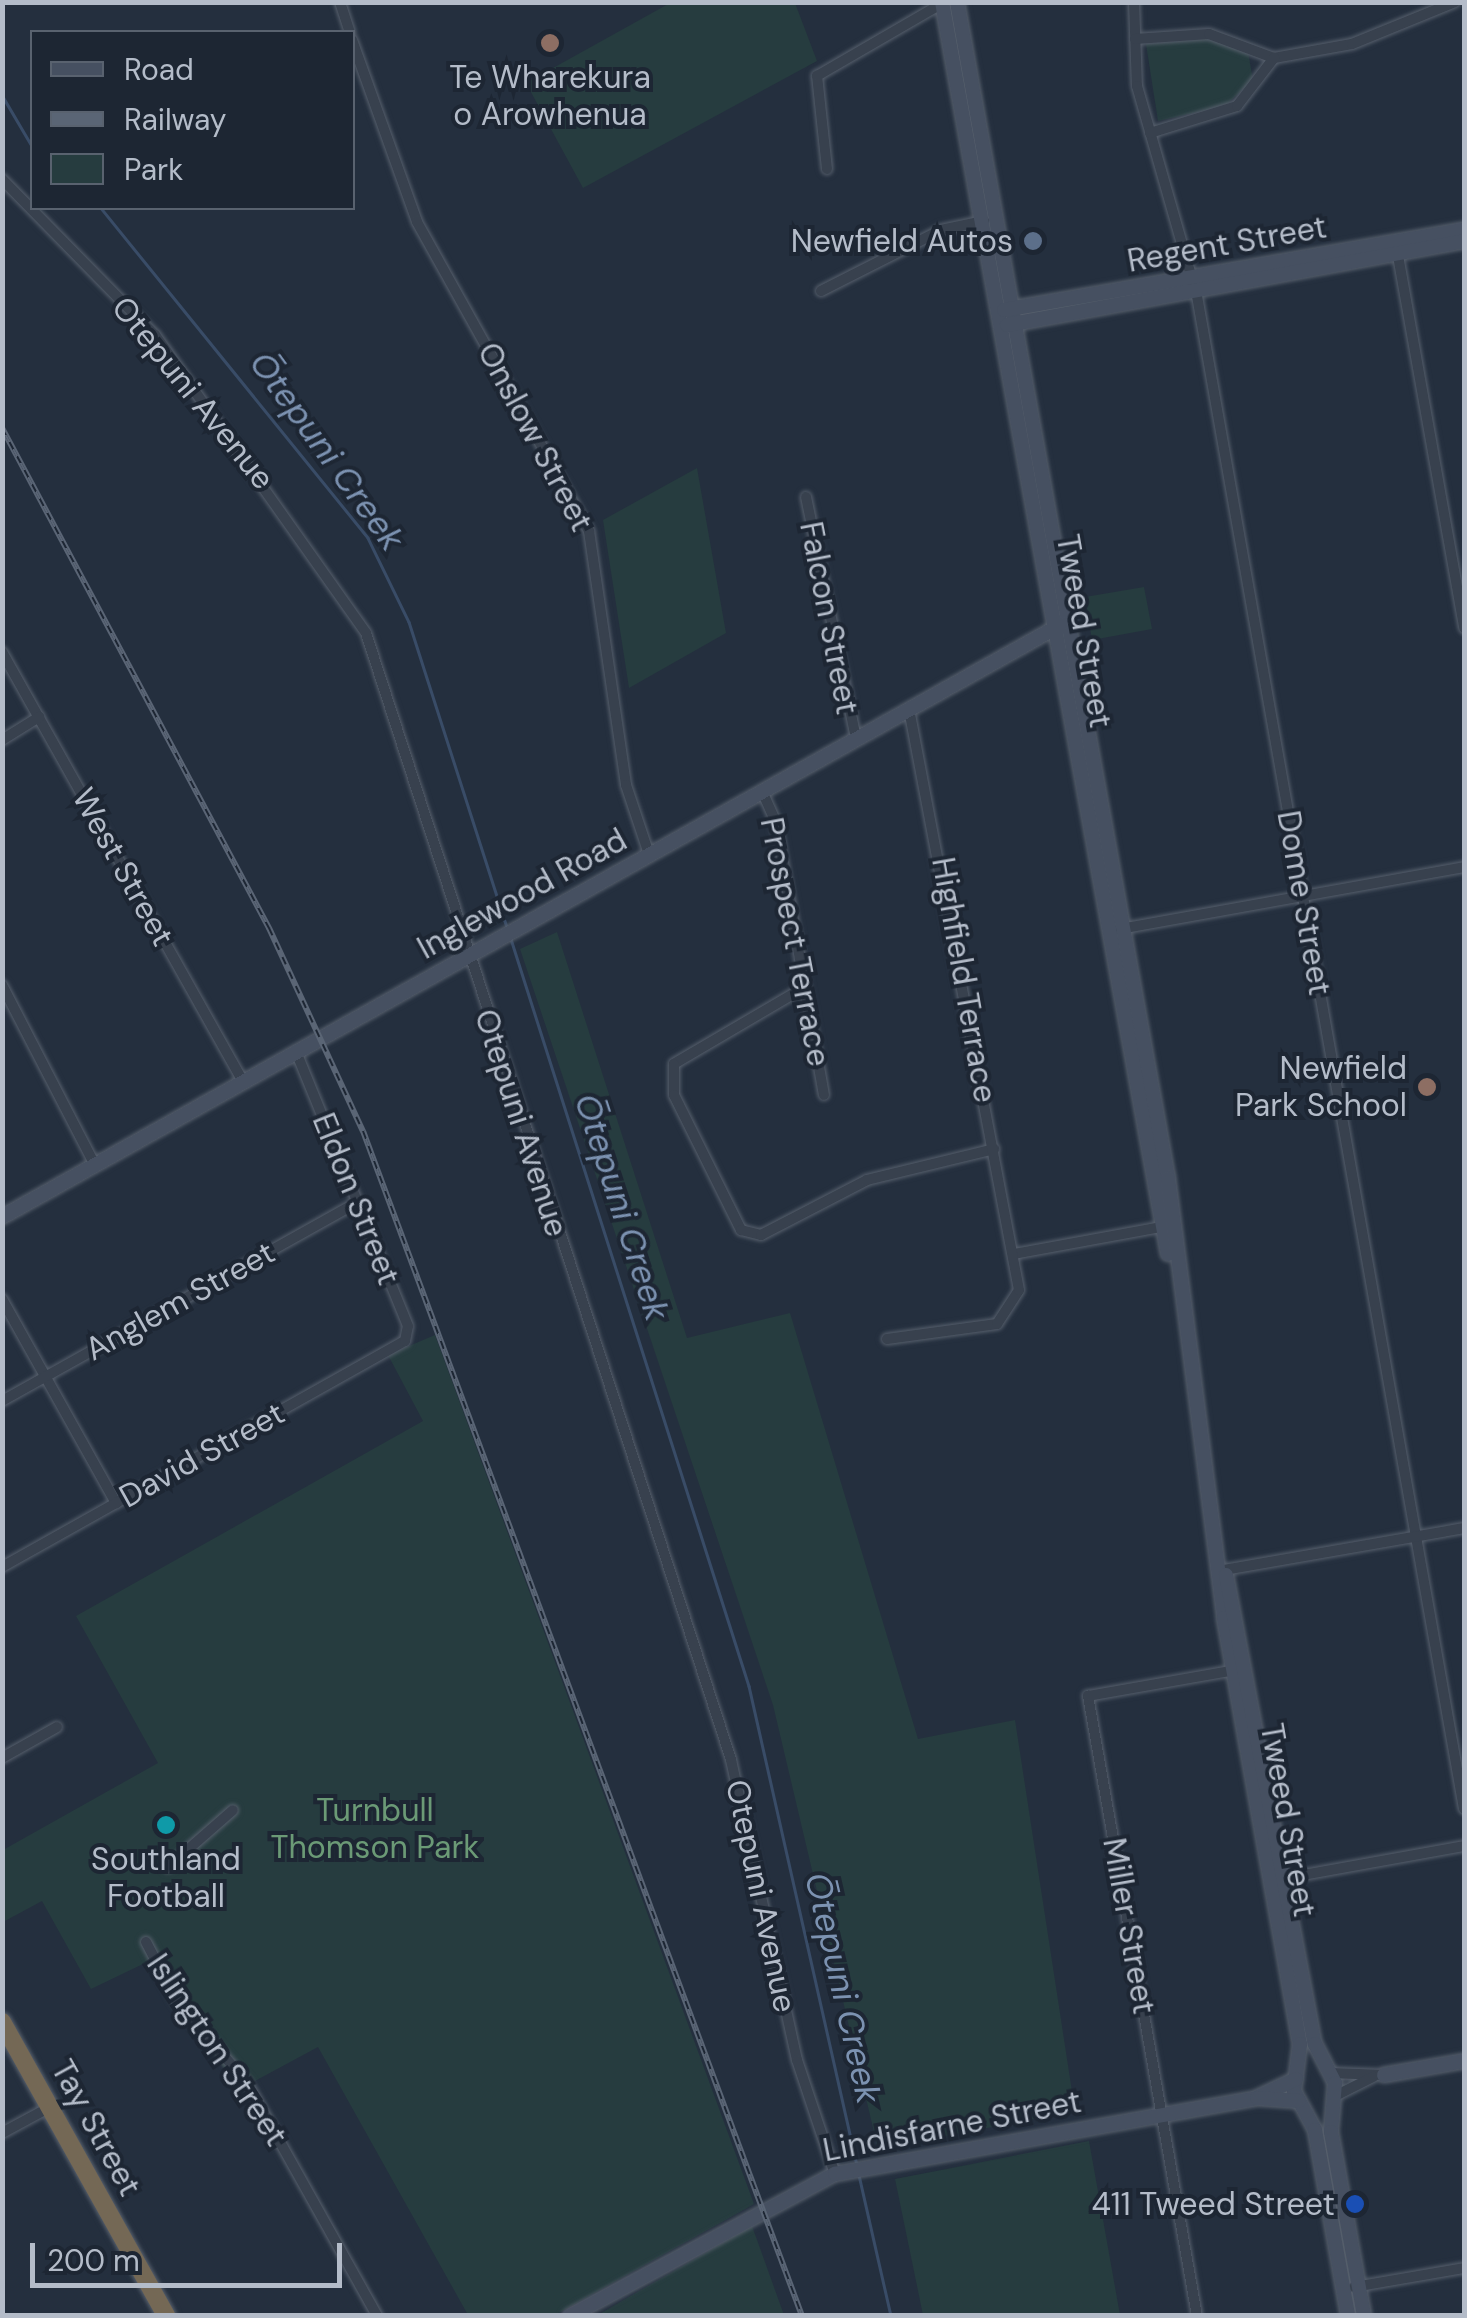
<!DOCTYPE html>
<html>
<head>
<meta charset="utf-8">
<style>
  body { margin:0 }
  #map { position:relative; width:1467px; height:2318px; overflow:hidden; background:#242f3e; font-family:"DM Sans",sans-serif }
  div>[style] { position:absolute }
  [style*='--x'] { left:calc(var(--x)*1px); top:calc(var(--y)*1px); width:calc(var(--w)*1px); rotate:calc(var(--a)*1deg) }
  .green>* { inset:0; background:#263c3f }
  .stream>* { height:2.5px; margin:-1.25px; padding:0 1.25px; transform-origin:1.25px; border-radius:1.25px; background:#394c67 }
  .roads { filter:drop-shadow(0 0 2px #565f6c) drop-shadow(0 0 2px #565f6c) }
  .street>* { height:10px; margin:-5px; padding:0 5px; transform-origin:5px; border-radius:5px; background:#38414e }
  .secondary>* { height:14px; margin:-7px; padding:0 7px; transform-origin:7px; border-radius:7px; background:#465061 }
  .highway>* { height:18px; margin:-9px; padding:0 9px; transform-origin:9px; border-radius:9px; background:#746855 }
  .rail>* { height:6px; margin-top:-3px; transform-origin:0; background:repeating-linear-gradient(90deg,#1d2633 0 8px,#5a6575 0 16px); box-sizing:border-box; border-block:2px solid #5a6575 }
  .dots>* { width:28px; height:28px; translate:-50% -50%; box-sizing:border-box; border:5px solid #1d2633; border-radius:50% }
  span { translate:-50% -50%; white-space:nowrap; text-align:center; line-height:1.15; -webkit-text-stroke:8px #1d2633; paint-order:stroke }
  .poi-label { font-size:32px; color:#b4bcc9 }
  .right { translate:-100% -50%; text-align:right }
  .street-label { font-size:32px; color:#b4bcc9 }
  .park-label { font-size:32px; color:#6b9a76 }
  .water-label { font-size:35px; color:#7c92b1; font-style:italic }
  .frame { position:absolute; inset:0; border:5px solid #b4bcc9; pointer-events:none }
  .legend { position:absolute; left:30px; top:30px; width:325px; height:180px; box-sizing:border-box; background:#1d2633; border:2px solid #59626f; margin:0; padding:12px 18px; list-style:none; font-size:30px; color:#b4bcc9 }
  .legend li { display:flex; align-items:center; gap:20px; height:50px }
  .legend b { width:50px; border:2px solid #59626f }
  .scale { position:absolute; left:30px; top:2243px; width:312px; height:45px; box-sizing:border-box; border:5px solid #b4bcc9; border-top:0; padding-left:12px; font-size:30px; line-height:35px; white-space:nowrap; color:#b4bcc9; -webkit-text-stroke:8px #1d2633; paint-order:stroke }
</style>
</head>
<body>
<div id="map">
  <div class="green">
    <i style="clip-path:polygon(670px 3px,795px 3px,817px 61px,583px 188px,526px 83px)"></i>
    <i style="clip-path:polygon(1206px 39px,1248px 52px,1253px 80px,1225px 106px,1158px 121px,1146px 44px)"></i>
    <i style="clip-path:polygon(697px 468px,726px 633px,629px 688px,603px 520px)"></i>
    <i style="clip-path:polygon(1144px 587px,1152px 629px,1092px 640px,1085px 597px)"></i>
    <i style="clip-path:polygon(557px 932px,687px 1338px,790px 1313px,918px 1739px,1015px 1720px,1075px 2111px,878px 2149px,773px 1705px,520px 949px)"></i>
    <i style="clip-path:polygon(435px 1335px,754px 2204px,555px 2315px,468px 2315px,318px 2047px,240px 2089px,143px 1964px,91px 1989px,42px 1901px,3px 1922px,3px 1850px,158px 1763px,76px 1616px,423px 1421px,388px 1355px)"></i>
    <i style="clip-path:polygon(1089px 2141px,1120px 2315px,923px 2315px,895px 2179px)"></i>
    <i style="clip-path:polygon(752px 2226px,784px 2315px,596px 2316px)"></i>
  </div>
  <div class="stream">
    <i style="--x:2;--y:95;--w:59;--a:59.5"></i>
    <i style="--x:101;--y:208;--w:424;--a:51"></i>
    <i style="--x:368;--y:538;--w:93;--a:64"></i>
    <i style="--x:409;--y:622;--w:320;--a:72.2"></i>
    <i style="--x:511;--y:939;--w:784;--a:72.33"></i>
    <i style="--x:749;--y:1686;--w:488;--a:77.3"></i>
    <i style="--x:859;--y:2175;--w:145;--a:77.2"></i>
  </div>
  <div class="roads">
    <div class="street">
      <i style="--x:340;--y:2;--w:32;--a:72"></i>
      <i style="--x:1134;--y:2;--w:84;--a:88"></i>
      <i style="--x:1137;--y:86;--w:218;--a:74.1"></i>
      <i style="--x:1197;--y:296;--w:1536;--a:79.99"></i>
      <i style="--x:1135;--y:39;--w:74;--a:-3.9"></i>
      <i style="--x:1209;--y:34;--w:69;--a:20.3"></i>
      <i style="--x:1274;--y:58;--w:79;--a:-10.2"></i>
      <i style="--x:1352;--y:44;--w:111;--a:-22.2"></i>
      <i style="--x:352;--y:40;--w:193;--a:70.3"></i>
      <i style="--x:417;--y:222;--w:354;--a:60.9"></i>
      <i style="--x:589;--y:531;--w:257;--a:81.7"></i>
      <i style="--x:626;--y:785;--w:73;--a:71.6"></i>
      <i style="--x:1150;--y:133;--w:91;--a:-17.2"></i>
      <i style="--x:1237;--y:106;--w:61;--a:-52.4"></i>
      <i style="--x:827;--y:169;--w:94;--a:-96.1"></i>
      <i style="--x:817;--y:76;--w:146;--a:-30.1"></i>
      <i style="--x:2;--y:179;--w:219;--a:45.6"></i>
      <i style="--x:155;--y:335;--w:365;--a:54.7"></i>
      <i style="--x:366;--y:633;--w:1185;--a:72.05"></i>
      <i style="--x:731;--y:1760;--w:307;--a:77.6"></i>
      <i style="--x:797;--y:2060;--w:120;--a:71.6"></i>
      <i style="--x:1397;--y:250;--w:384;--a:79.9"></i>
      <i style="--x:821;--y:291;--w:135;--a:-26.9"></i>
      <i style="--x:941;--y:230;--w:44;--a:-11.8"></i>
      <i style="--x:806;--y:497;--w:247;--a:78.3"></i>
      <i style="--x:2;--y:652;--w:493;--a:60.7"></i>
      <i style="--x:2;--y:740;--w:44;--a:-31.9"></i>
      <i style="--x:762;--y:791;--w:35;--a:66"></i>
      <i style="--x:776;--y:823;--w:276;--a:80"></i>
      <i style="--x:1120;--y:929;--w:350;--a:-10.2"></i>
      <i style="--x:2;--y:985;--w:203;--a:62.7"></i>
      <i style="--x:805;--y:987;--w:152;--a:149.6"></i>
      <i style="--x:674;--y:1064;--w:31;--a:90"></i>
      <i style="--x:674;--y:1095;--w:151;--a:63.6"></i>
      <i style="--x:741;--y:1230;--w:21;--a:14"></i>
      <i style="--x:761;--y:1235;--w:119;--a:-27.4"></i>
      <i style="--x:867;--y:1180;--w:131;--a:-13.7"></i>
      <i style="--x:1014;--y:1254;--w:155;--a:-10.4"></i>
      <i style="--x:2;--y:1299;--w:234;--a:60.8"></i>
      <i style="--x:887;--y:1339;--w:111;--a:-7.8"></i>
      <i style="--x:997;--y:1324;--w:40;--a:-57.1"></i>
      <i style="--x:1019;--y:1290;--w:591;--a:-100.72"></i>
      <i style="--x:2;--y:1401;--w:406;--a:-29.2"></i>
      <i style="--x:2;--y:1567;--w:462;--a:-29.3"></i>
      <i style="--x:405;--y:1341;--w:15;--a:-79"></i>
      <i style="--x:408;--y:1326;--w:296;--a:-112.2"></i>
      <i style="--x:1224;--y:1570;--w:244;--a:-9.9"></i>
      <i style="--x:2;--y:1758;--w:63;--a:-29.4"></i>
      <i style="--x:168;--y:1867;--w:86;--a:-41.2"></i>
      <i style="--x:1281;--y:1879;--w:186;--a:-10.2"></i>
      <i style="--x:146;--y:1942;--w:67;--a:62.3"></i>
      <i style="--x:177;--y:2001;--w:108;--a:49.5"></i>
      <i style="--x:247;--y:2083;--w:267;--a:60.8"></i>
      <i style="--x:1330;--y:2073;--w:54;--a:2.1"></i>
      <i style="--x:1333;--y:2097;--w:45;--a:-26.6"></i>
      <i style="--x:2;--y:2133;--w:55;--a:-28.4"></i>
      <i style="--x:1354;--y:2287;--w:112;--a:-9.8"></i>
      <i style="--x:1197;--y:2316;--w:630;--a:-99.97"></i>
      <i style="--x:1088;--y:1696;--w:150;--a:-10"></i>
    </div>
    <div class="secondary">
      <i style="--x:942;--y:2;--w:1272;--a:79.77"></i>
      <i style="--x:957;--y:2;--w:1195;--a:79.83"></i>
      <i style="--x:1168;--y:1178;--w:444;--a:82.7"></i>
      <i style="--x:1224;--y:1618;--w:433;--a:79.9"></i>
      <i style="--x:1300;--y:2044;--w:47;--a:97.3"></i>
      <i style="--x:1294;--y:2091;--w:44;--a:61.7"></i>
      <i style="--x:1315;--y:2130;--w:189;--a:79.9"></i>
      <i style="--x:1004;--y:310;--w:467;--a:-9.9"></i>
      <i style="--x:1007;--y:325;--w:465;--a:-10.4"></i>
      <i style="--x:2;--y:1217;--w:1215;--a:-29.22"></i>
      <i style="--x:1226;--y:1575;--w:477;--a:79.3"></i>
      <i style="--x:1315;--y:2044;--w:44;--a:62.9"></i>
      <i style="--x:1335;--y:2083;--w:49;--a:94.7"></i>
      <i style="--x:1331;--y:2132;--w:187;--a:79.8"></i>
      <i style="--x:1384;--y:2075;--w:81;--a:-9.9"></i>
      <i style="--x:1258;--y:2097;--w:42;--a:-25.3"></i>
      <i style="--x:570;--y:2316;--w:301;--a:-28.2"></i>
      <i style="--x:835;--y:2174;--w:429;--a:-10.2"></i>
      <i style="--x:1257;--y:2098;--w:42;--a:4.1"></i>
    </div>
    <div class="highway">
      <i style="--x:2;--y:2022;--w:337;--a:60.8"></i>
    </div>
  </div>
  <div class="rail">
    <i style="--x:2;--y:428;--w:567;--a:61.9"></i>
    <i style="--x:269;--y:928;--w:224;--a:65.2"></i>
    <i style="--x:363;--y:1131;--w:1264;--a:69.67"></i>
  </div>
  <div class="dots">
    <i style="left:550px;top:43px;background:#8d6e63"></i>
    <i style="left:1033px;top:241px;background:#5c6f8a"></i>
    <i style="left:1427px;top:1087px;background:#8d6e63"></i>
    <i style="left:166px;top:1825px;background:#0f9aa8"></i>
    <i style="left:1355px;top:2204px;background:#1a4fb4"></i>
  </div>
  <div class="poi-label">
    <span style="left:550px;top:96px">Te Wharekura<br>o Arowhenua</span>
    <span class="right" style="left:1013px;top:241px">Newfield Autos</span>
    <span class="right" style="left:1407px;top:1087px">Newfield<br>Park School</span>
    <span style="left:166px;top:1878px">Southland<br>Football</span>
    <span class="right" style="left:1335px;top:2204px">411 Tweed Street</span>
  </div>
  <div class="street-label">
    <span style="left:1227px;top:244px;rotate:-10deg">Regent Street</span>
    <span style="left:193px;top:393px;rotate:51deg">Otepuni Avenue</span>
    <span style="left:535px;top:437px;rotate:62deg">Onslow Street</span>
    <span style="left:829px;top:618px;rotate:79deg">Falcon Street</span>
    <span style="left:1084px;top:631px;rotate:80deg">Tweed Street</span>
    <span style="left:123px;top:867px;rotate:61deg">West Street</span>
    <span style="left:522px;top:894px;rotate:-29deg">Inglewood Road</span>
    <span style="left:1304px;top:903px;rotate:80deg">Dome Street</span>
    <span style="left:795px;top:942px;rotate:79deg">Prospect Terrace</span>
    <span style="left:964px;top:980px;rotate:80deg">Highfield Terrace</span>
    <span style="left:521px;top:1123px;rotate:72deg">Otepuni Avenue</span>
    <span style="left:356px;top:1199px;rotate:68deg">Eldon Street</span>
    <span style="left:180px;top:1301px;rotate:-29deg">Anglem Street</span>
    <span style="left:202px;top:1455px;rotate:-29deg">David Street</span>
    <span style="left:1288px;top:1820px;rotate:80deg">Tweed Street</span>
    <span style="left:761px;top:1896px;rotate:78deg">Otepuni Avenue</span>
    <span style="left:1129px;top:1926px;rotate:80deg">Miller Street</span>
    <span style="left:217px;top:2050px;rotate:56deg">Islington Street</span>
    <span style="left:952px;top:2126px;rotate:-11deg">Lindisfarne Street</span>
    <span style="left:96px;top:2128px;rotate:61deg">Tay Street</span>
  </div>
  <div class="park-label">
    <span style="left:375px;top:1829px">Turnbull<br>Thomson Park</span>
  </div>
  <div class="water-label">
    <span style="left:327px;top:451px;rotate:54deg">Ōtepuni Creek</span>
    <span style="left:622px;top:1207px;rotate:72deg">Ōtepuni Creek</span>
    <span style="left:843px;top:1988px;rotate:77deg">Ōtepuni Creek</span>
  </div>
  <div class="frame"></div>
  <ul class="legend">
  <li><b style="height:12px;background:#465061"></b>Road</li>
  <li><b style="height:12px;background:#5a6575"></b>Railway</li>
  <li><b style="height:28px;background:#263c3f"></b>Park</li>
  </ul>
  <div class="scale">200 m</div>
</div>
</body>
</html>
